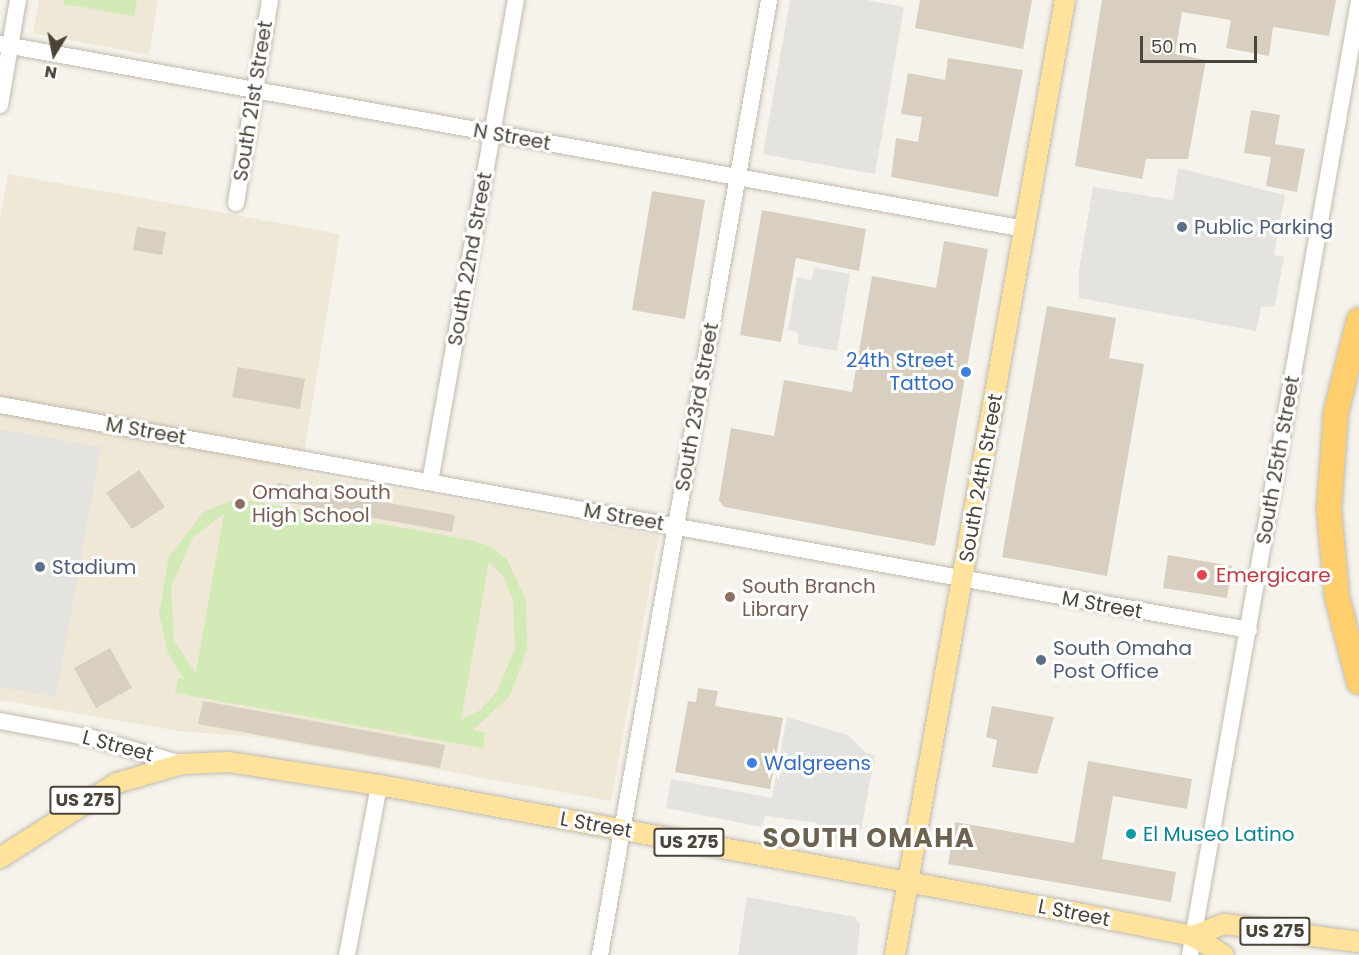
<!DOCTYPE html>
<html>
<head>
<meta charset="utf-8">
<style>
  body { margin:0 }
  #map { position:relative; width:1359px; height:955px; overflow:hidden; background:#f6f3ec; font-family:Poppins,sans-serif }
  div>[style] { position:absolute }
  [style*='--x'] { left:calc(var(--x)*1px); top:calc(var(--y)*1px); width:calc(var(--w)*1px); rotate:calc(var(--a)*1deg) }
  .education>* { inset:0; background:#efe8d6 }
  .green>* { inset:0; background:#d2eab5 }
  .parking>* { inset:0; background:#e5e3e0 }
  .building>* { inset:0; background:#d8cfc1 }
  .roads { filter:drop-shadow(0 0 2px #c2bbae) drop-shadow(0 0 2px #c2bbae) }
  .minor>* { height:16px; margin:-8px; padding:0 8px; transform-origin:8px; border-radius:8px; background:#fff }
  .major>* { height:20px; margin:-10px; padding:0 10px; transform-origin:10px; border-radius:10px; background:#ffe39c }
  .highway>* { height:24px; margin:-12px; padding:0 12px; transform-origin:12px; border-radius:12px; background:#ffcf6e }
  .dots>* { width:16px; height:16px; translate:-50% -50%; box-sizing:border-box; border:3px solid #fff; border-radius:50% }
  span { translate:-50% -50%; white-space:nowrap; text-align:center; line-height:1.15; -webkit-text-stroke:6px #fff; paint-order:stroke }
  .shield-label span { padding:2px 4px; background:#fff; border:2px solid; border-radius:4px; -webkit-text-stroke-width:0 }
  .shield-label { font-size:18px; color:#4b4439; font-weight:700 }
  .street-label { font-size:20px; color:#4b4439 }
  .service-label { font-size:20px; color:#4e5e75 }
  .left { translate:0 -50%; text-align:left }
  .shop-label { font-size:20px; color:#366cbe }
  .right { translate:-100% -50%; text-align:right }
  .education-label { font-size:20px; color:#785e54 }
  .health-label { font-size:20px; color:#be3a42 }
  .culture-label { font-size:20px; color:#0d838f }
  .district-label { font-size:26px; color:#6e6250; font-weight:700; letter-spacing:1.5px }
  .north { position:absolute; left:24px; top:24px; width:60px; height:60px; -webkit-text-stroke:4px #fff; paint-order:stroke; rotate:190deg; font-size:16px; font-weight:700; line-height:24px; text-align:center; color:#4b4439 }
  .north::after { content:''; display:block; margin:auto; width:21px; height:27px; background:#4b4439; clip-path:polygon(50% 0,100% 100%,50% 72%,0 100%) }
  .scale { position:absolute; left:1140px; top:36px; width:117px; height:27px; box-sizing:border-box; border:3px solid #4b4439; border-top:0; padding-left:8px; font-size:18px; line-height:21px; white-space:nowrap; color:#4b4439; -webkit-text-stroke:4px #fff; paint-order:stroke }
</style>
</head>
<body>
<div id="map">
  <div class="education">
    <i style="clip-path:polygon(39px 0,158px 0,149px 55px,33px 33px)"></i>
    <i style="clip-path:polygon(8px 174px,340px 234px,301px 472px,659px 536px,611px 801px,258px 737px,178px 731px,0 700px,0 219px)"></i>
  </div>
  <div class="green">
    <i style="clip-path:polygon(64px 0,137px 0,134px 16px,63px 4px)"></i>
    <i style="clip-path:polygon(evenodd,252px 501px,471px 540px,492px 547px,508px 561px,526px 601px,527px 650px,509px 697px,473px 730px,485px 733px,483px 748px,175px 693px,178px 678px,184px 679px,168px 653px,159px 614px,169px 556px,204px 512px,230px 501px,252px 501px,224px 514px,196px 672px,195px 672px,174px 641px,171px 587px,193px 537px,224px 514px,252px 501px,489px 562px,503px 576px,513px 600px,515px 649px,496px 693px,479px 711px,461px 720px,489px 562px)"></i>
  </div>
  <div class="parking">
    <i style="clip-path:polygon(790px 0,867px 0,904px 7px,875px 174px,763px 154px)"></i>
    <i style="clip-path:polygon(1178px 168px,1285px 195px,1274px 255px,1284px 257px,1275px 306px,1261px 307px,1256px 331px,1079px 298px,1079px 270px,1093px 187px,1173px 200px)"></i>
    <i style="clip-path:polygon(815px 268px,850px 274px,837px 351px,798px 344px,798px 332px,788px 330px,797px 277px,811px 280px)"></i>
    <i style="clip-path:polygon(0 429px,101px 447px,56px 697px,0 687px)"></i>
    <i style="clip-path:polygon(787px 717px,848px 735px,866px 753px,875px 755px,861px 830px,850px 827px,846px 839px,815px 834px,817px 823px,765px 816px,762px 827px,666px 808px,671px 779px,772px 798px)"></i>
    <i style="clip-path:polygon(747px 897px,855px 917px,860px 924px,857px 955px,738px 955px)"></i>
  </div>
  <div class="building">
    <i style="clip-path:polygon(920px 0,1032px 0,1023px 49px,915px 28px)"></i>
    <i style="clip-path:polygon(1102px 0,1336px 0,1329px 36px,1273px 27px,1269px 56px,1226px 48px,1231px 20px,1182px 12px,1175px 54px,1206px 60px,1188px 159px,1146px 159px,1142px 179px,1075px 166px)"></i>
    <i style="clip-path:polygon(948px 58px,1023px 70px,998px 197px,891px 177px,896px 138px,918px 142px,922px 117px,901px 114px,908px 73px,945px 80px)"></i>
    <i style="clip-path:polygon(1251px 110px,1280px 115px,1275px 144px,1305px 149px,1297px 192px,1266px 186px,1271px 157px,1244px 153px)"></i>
    <i style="clip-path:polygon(652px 191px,705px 200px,685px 319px,632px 310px)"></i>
    <i style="clip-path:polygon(762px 210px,866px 229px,859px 271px,796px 258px,781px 342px,740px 335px)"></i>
    <i style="clip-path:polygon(137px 227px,166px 232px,162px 255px,133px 250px)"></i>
    <i style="clip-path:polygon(944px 241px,988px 249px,935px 546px,724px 507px,719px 500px,731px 428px,774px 436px,784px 380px,852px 392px,872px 276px,936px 288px)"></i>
    <i style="clip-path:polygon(1047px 306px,1116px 318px,1109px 358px,1144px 364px,1107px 576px,1002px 557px)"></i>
    <i style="clip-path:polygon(238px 367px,305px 379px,300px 409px,232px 397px)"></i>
    <i style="clip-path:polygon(139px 470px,165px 507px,132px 529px,106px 493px)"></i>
    <i style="clip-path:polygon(277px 483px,455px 515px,452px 532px,274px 500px)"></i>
    <i style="clip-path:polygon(1168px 555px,1232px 566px,1227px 598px,1163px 588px)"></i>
    <i style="clip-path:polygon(110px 648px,132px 688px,96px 708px,74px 668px)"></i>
    <i style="clip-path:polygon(698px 688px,718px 691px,715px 706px,783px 718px,770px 789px,675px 772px,688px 701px,696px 702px)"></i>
    <i style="clip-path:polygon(203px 701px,445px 745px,440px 768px,198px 724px)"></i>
    <i style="clip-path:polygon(992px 706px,1054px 717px,1037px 774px,992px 767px,997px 740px,986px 737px)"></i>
    <i style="clip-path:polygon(1088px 761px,1192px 779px,1187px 809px,1113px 796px,1102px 859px,1176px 872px,1171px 902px,948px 864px,955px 822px,1074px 843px)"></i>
  </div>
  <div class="roads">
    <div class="minor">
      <i style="--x:0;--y:44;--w:1042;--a:10.23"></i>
      <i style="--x:0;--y:105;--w:107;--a:-80.3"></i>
      <i style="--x:236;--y:203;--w:206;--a:-80.5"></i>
      <i style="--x:0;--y:405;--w:1269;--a:10.21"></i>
      <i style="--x:430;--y:482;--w:490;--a:-79.9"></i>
      <i style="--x:0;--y:721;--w:94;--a:10.5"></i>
      <i style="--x:92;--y:738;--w:94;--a:16.1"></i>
      <i style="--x:347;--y:955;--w:173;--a:-79.3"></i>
      <i style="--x:600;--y:955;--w:970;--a:-79.96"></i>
      <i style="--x:1190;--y:955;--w:969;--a:-79.95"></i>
    </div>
    <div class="major">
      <i style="--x:0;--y:858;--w:139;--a:-32.7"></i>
      <i style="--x:117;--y:783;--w:68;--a:-16.3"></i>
      <i style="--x:182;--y:764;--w:46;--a:-2.5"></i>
      <i style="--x:228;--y:762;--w:153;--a:8.7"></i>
      <i style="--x:379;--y:785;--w:715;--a:10.4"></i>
      <i style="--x:1082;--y:914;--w:113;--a:11.2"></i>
      <i style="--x:1193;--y:936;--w:36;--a:32"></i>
      <i style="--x:1193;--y:936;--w:33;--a:-21"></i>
      <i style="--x:1224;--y:924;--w:136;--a:7.6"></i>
      <i style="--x:895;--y:955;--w:970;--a:-79.91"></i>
    </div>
    <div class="highway">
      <i style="--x:1359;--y:320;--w:95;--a:104"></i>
      <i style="--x:1336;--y:412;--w:98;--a:94.1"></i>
      <i style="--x:1329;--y:510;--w:87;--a:84.7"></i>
      <i style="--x:1337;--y:597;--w:88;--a:75.5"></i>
    </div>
  </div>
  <div class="dots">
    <i style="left:1182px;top:227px;background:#5c6f8a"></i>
    <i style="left:966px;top:372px;background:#3f7fe0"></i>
    <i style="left:240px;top:504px;background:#8d6e63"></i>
    <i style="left:40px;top:567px;background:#5c6f8a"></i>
    <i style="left:1202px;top:575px;background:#e0444e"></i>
    <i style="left:730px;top:597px;background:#8d6e63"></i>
    <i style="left:1041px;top:660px;background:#5c6f8a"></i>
    <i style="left:752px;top:763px;background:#3f7fe0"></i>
    <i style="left:1131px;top:834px;background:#0f9aa8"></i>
  </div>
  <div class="shield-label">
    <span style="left:85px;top:800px">US 275</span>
    <span style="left:689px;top:842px">US 275</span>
    <span style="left:1275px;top:931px">US 275</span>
  </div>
  <div class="street-label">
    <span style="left:253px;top:101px;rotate:-81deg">South 21st Street</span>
    <span style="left:512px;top:137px;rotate:10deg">N Street</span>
    <span style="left:470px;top:259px;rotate:-80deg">South 22nd Street</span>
    <span style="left:697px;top:407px;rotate:-80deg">South 23rd Street</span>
    <span style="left:146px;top:431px;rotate:10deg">M Street</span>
    <span style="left:1278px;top:460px;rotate:-80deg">South 25th Street</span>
    <span style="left:981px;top:478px;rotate:-80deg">South 24th Street</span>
    <span style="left:624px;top:517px;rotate:10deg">M Street</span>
    <span style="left:1102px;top:605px;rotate:10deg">M Street</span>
    <span style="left:118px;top:746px;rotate:15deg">L Street</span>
    <span style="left:596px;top:825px;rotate:10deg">L Street</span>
    <span style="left:1074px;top:913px;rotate:11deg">L Street</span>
  </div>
  <div class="service-label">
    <span class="left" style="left:1194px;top:227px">Public Parking</span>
    <span class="left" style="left:52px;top:567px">Stadium</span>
    <span class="left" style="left:1053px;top:660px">South Omaha<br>Post Office</span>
  </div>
  <div class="shop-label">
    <span class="right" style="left:954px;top:372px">24th Street<br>Tattoo</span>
    <span class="left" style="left:764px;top:763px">Walgreens</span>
  </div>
  <div class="education-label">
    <span class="left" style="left:252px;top:504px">Omaha South<br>High School</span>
    <span class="left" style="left:742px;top:598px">South Branch<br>Library</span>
  </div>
  <div class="health-label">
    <span class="left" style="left:1216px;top:575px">Emergicare</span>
  </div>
  <div class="culture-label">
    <span class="left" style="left:1143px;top:834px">El Museo Latino</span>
  </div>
  <div class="district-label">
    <span style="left:869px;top:839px">SOUTH OMAHA</span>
  </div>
  <div class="north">N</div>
  <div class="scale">50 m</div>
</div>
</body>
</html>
